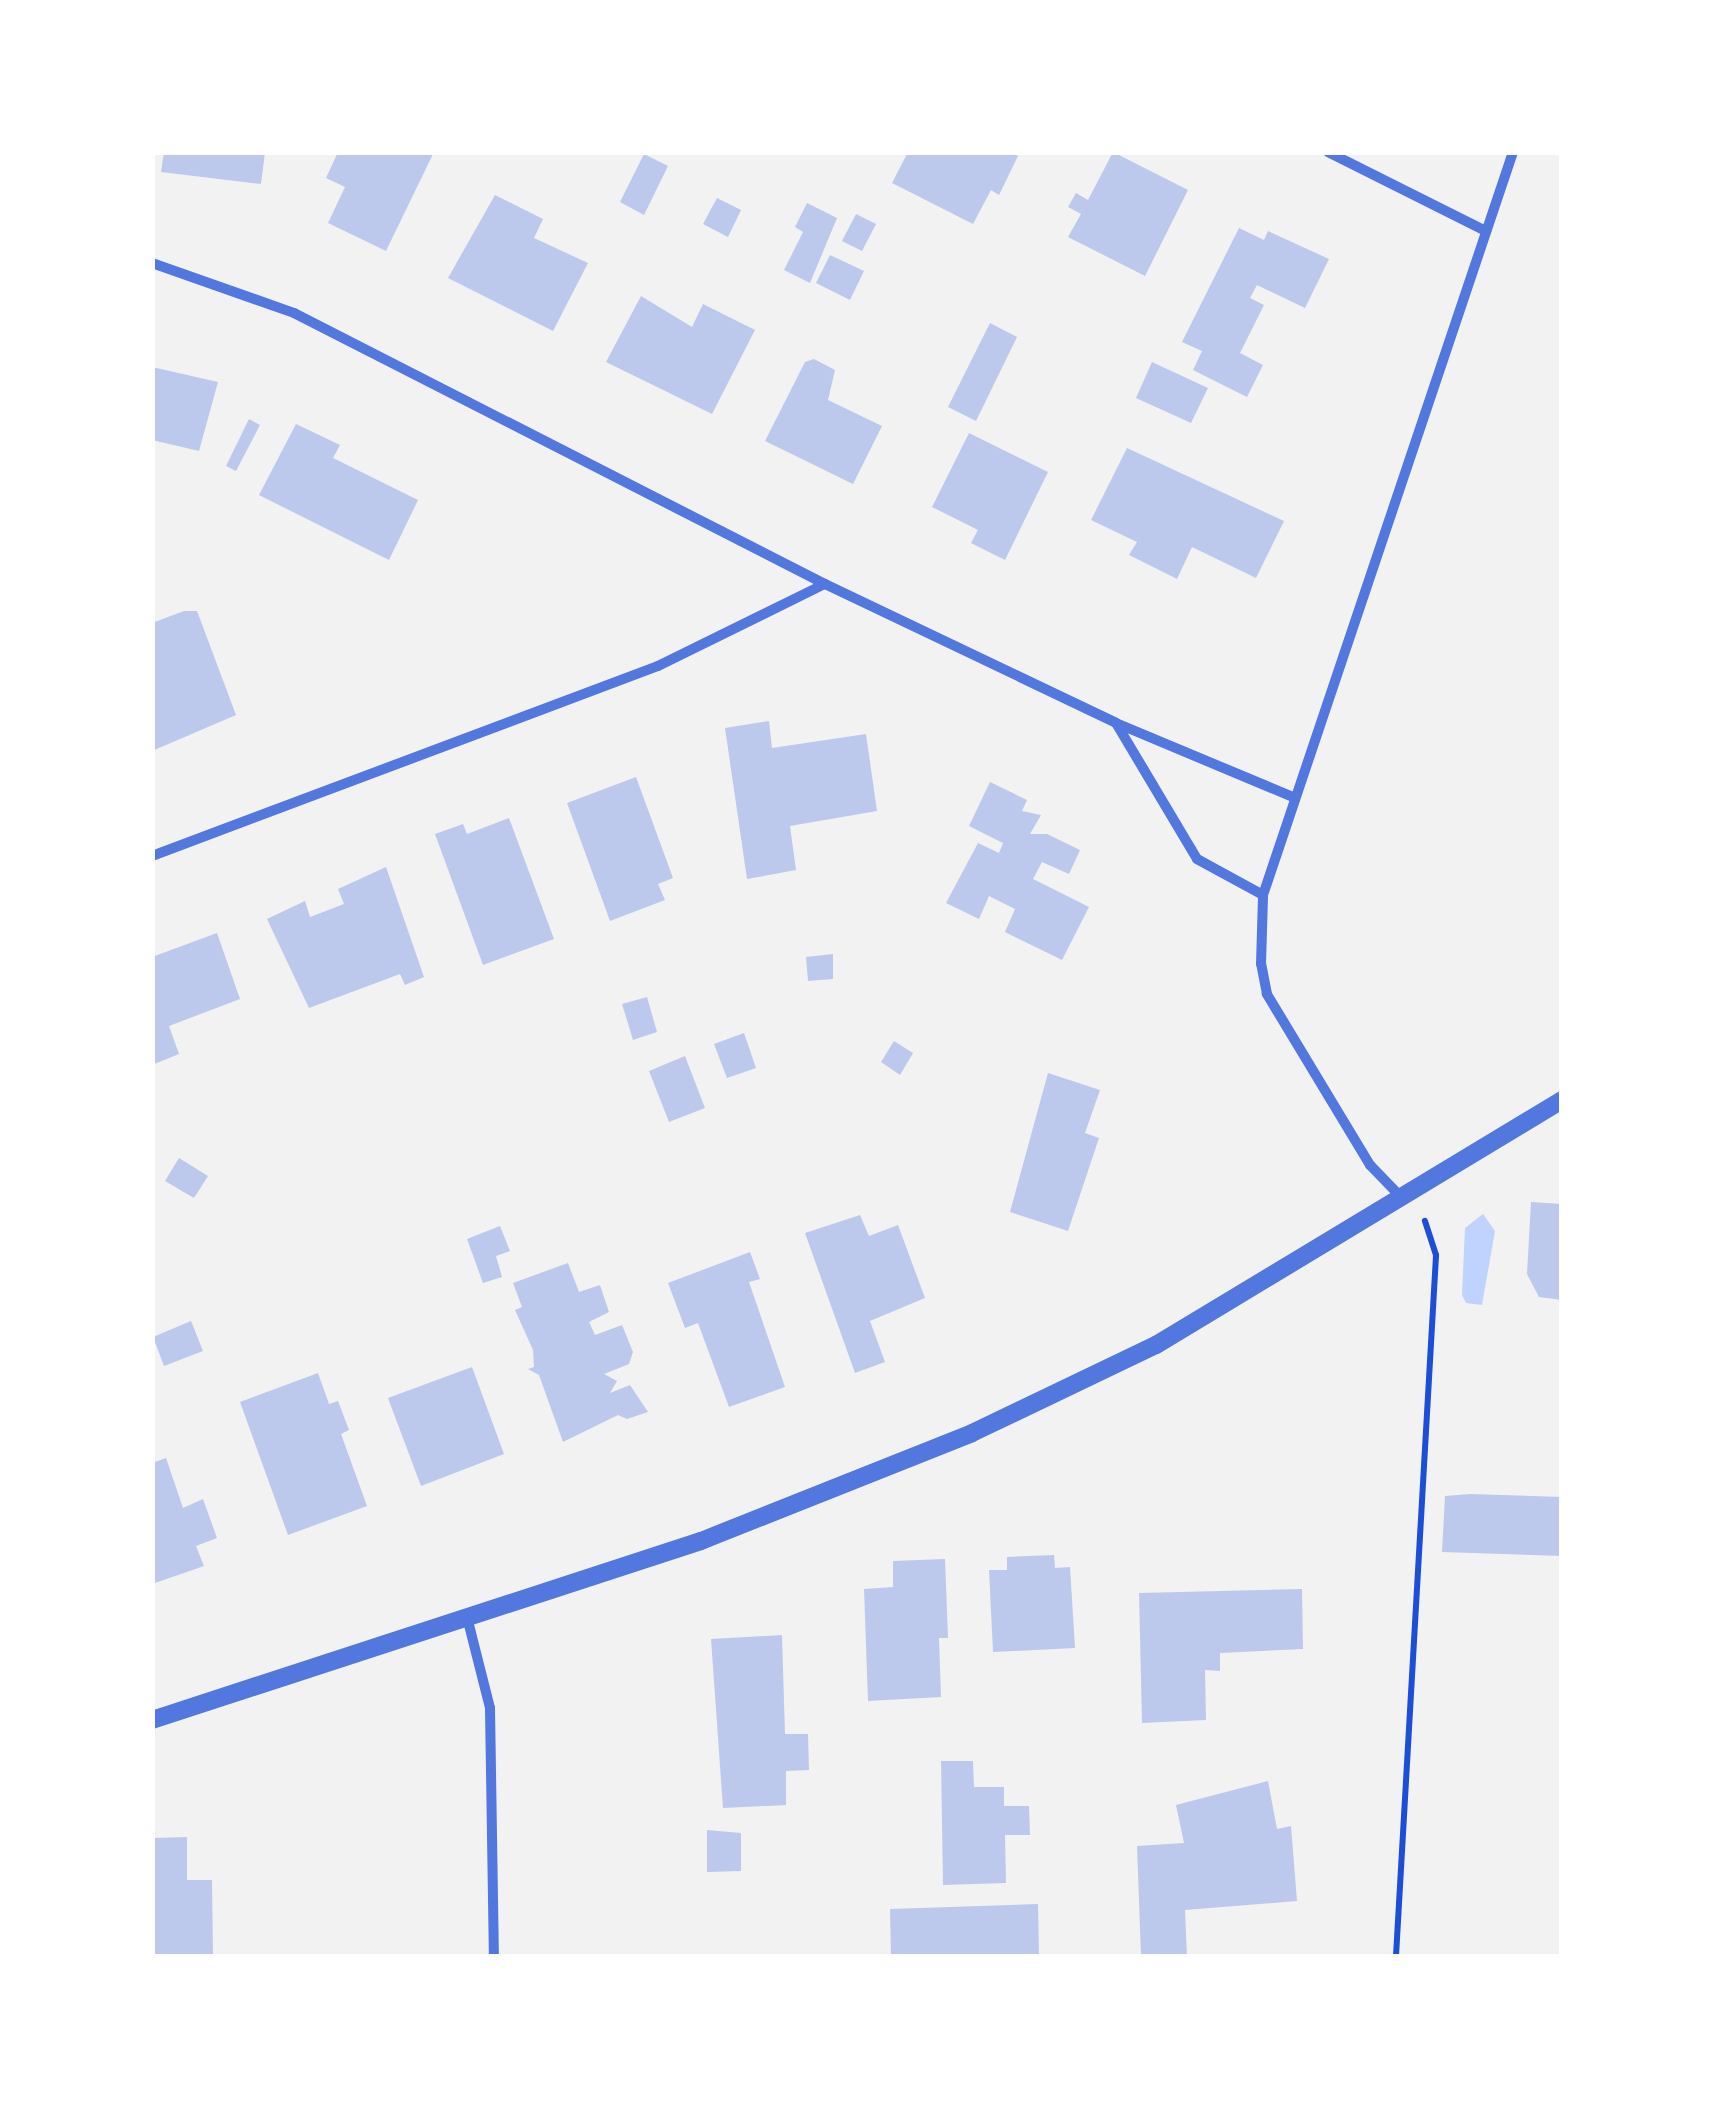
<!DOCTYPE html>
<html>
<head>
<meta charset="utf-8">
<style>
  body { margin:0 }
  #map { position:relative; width:1714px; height:2109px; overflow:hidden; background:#f2f2f2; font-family:"Noto Sans",sans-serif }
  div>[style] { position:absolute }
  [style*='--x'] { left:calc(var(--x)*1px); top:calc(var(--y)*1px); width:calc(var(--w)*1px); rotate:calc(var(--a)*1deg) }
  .water>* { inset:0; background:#bfd3fe }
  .building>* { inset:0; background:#bdc9ec }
  .path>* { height:6px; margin:-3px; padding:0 3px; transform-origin:3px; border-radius:3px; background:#1d4ed8 }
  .minor>* { height:10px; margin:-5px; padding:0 5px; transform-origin:5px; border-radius:5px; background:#5277de }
  .tertiary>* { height:18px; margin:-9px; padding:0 9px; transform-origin:9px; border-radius:9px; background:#5277de }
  span { translate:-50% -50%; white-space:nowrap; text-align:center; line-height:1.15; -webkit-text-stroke:10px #fff; paint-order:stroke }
  .frame { position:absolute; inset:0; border:155px solid #fff; pointer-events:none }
</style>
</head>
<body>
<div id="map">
  <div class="water">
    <i style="clip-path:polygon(1483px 1214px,1495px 1231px,1482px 1305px,1466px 1303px,1462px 1295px,1465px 1228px)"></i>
  </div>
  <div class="building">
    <i style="clip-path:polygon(164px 152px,265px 152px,261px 184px,161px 172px)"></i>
    <i style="clip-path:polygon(338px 152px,434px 152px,386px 251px,328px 223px,345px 187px,326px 178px)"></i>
    <i style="clip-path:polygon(908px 152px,1013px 152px,1018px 156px,999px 195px,991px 190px,973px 224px,892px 183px)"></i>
    <i style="clip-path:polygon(1113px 152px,1188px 190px,1145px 276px,1068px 237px,1081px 214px,1068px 207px,1076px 193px,1088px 200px)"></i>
    <i style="clip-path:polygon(644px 154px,668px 166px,644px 215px,620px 202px)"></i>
    <i style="clip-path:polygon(495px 195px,543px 219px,534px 238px,588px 263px,553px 331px,448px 278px)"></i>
    <i style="clip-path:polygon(717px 198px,741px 210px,728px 237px,703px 224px)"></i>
    <i style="clip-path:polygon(807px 203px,837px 218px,810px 283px,784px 270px,803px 232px,795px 227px)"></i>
    <i style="clip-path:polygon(856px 214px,876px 224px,862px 251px,842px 241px)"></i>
    <i style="clip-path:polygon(1239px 228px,1264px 240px,1268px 231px,1329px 259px,1305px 308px,1257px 285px,1250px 298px,1264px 305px,1240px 353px,1263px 365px,1247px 397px,1193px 370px,1202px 351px,1182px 342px)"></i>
    <i style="clip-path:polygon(830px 255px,864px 271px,850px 300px,816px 283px)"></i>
    <i style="clip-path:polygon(641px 296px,692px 327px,703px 304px,755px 330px,712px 414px,606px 362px)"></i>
    <i style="clip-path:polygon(990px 323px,1017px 337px,976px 421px,948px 407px)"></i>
    <i style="clip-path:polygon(814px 359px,835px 370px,828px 400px,882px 426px,853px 484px,765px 441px,805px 362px)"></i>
    <i style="clip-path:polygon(1152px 362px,1208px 388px,1191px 423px,1136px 398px)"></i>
    <i style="clip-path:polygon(152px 367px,218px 382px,199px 451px,152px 440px)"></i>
    <i style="clip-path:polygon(249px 419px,260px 425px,236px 471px,226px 466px)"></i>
    <i style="clip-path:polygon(296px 424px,340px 445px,333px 458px,418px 500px,389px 560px,259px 495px)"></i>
    <i style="clip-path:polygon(969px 433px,1048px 472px,1005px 560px,971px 543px,978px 530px,932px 507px)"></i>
    <i style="clip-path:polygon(1127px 448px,1284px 521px,1256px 578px,1192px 547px,1177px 579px,1129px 555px,1137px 542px,1091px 520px)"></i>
    <i style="clip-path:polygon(184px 611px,197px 611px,236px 715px,152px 751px,152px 623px)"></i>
    <i style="clip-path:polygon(769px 721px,772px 748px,866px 734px,877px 811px,790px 826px,796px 870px,747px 879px,725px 728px)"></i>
    <i style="clip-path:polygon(636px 777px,673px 878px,658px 884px,665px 900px,610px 921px,567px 803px)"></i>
    <i style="clip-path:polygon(990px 782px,1027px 800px,1022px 811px,1041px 815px,1030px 834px,1047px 834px,1080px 850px,1069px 874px,1042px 862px,1033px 879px,1089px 907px,1062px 960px,1005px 932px,1015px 909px,989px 896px,979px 919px,946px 903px,978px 843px,999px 853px,1003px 843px,969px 826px)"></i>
    <i style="clip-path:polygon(509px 818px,554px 939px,483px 965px,435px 834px,463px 824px,467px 834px)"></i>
    <i style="clip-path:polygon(386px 867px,424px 977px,405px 985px,400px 974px,309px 1008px,267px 919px,305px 901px,310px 917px,344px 904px,338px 889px)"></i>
    <i style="clip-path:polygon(217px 933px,240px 999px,169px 1026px,179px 1054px,152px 1065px,152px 957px)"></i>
    <i style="clip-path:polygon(833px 954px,833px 979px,808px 981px,806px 957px)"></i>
    <i style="clip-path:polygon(647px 997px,657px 1032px,633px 1040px,622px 1004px)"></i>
    <i style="clip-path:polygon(744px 1033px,756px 1068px,727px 1078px,714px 1044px)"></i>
    <i style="clip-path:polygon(894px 1041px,913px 1053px,900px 1075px,881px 1062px)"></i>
    <i style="clip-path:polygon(685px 1056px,705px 1108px,669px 1122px,649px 1071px)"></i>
    <i style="clip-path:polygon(1048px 1073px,1100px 1090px,1085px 1133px,1099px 1138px,1068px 1231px,1010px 1212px)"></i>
    <i style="clip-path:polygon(179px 1158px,208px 1176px,194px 1198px,165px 1181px)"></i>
    <i style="clip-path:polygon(1531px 1202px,1562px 1204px,1562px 1300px,1539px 1297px,1527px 1274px)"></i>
    <i style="clip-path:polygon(860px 1215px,869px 1236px,898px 1225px,925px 1298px,870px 1321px,885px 1362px,855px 1373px,805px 1233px)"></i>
    <i style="clip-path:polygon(500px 1226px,510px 1251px,496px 1256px,502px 1277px,483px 1283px,467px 1239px)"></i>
    <i style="clip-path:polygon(750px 1252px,760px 1279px,749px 1282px,785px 1387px,729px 1407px,698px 1323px,685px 1328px,668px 1283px)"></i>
    <i style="clip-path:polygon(568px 1263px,579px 1292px,600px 1285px,609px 1312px,589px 1322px,595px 1335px,622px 1325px,633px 1352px,629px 1364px,604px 1374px,617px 1381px,610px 1393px,630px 1385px,648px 1412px,627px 1419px,618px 1415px,563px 1442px,539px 1375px,528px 1369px,534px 1367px,533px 1350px,515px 1310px,522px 1307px,513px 1283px)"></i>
    <i style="clip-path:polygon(191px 1321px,203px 1351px,164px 1366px,153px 1337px)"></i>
    <i style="clip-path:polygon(472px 1367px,504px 1454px,421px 1486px,388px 1398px)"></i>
    <i style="clip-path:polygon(318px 1373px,329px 1404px,338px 1401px,349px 1430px,341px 1434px,367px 1506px,288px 1535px,240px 1402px)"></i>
    <i style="clip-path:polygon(166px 1458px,183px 1508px,203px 1499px,217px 1538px,196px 1546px,204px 1566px,152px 1584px,152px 1463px)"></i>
    <i style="clip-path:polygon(1470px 1494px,1562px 1497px,1562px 1556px,1442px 1552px,1445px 1496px)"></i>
    <i style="clip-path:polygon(1054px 1555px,1055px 1568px,1070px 1567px,1075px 1648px,993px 1652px,989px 1570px,1007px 1570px,1007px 1557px)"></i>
    <i style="clip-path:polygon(945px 1559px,948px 1638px,939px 1638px,941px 1697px,868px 1701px,864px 1589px,893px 1587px,893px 1561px)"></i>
    <i style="clip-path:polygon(1302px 1589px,1303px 1649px,1220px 1653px,1220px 1671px,1205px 1670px,1206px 1720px,1142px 1723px,1139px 1593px)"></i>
    <i style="clip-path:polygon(782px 1635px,785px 1734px,808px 1734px,809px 1770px,786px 1771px,786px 1805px,723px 1808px,711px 1639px)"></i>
    <i style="clip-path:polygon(941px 1761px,973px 1761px,974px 1787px,1004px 1787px,1004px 1806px,1029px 1806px,1030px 1835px,1005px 1835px,1006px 1883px,943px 1885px)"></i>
    <i style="clip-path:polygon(1268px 1781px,1277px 1829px,1291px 1826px,1297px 1901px,1185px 1910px,1187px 1956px,1141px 1956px,1137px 1846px,1184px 1843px,1176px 1805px)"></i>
    <i style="clip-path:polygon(707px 1830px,741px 1833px,741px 1871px,707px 1872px)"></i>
    <i style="clip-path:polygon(187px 1837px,187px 1880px,212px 1880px,213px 1956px,152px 1956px,152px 1838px)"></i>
    <i style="clip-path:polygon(1038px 1904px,1039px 1956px,891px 1956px,890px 1909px)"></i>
  </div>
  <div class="path">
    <i style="--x:1396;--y:1956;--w:702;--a:-86.73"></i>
    <i style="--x:1436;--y:1255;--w:36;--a:-108"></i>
  </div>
  <div class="minor">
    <i style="--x:1328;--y:152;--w:177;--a:26.6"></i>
    <i style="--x:152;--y:263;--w:151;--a:19.4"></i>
    <i style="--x:294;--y:313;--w:596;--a:27.04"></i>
    <i style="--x:825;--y:584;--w:322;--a:25.5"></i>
    <i style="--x:1116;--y:723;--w:194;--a:22.7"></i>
    <i style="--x:1116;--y:723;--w:158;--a:59.2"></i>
    <i style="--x:1197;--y:859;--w:75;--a:28.6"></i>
    <i style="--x:152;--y:856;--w:540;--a:-20.58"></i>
    <i style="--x:658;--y:666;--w:186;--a:-26.2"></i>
    <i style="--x:1399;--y:1195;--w:42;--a:-134"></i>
    <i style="--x:1370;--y:1165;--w:200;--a:-121.1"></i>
    <i style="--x:1267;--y:994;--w:31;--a:-101"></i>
    <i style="--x:1261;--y:964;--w:69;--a:-88.3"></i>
    <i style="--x:1263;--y:895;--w:784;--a:-71.4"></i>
    <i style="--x:467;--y:1617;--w:94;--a:75.8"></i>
    <i style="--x:490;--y:1708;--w:248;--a:89.1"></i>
  </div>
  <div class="tertiary">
    <i style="--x:152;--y:1720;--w:577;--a:-18.06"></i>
    <i style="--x:701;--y:1541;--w:292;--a:-21.7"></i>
    <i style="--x:972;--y:1433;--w:204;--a:-25.6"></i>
    <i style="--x:1156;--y:1345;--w:474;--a:-31.1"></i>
  </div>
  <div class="frame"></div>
</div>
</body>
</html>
